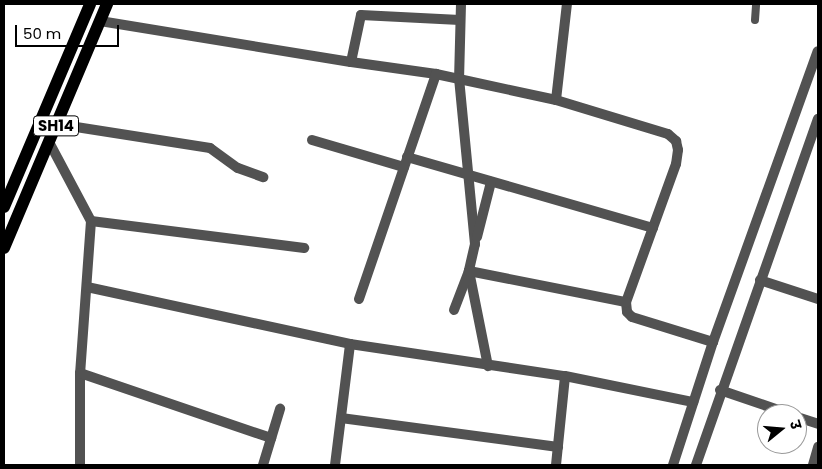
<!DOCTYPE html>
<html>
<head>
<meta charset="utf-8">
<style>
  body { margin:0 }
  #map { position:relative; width:822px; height:469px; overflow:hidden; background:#fff; font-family:Poppins,"Noto Sans Devanagari",sans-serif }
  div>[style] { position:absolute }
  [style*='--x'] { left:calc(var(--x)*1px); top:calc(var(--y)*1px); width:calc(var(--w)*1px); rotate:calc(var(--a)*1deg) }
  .service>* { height:8px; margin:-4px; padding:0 4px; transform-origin:4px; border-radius:4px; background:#525252 }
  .minor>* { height:10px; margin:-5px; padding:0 5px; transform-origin:5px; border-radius:5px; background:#525252 }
  .primary>* { height:12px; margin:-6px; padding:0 6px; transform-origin:6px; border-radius:6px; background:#000 }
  span { translate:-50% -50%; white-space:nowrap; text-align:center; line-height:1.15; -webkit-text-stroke:4px #fff; paint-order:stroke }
  .shield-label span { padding:1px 4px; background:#fff; border:1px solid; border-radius:4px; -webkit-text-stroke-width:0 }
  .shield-label { font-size:15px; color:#000; font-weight:700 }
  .frame { position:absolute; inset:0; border:5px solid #000; pointer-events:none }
  .north { position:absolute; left:757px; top:404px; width:50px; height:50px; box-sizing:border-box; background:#fff; border:1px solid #999; border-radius:50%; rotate:73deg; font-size:14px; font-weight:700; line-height:20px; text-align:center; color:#000 }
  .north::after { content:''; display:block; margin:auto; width:18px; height:22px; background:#000; clip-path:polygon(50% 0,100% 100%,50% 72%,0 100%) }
  .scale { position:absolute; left:15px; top:25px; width:104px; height:22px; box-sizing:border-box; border:2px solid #000; border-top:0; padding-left:6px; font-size:15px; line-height:18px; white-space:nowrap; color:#000; -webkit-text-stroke:4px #fff; paint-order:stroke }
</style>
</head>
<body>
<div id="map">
  <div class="service">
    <i style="--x:755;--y:20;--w:16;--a:-86"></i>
  </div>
  <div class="minor">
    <i style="--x:461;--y:4;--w:74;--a:91.5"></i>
    <i style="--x:459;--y:78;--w:167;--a:84.5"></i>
    <i style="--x:475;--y:244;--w:28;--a:103"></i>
    <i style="--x:469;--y:271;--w:97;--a:78.7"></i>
    <i style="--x:100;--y:21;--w:254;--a:9.3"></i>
    <i style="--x:351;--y:62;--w:48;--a:-78"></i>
    <i style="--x:361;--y:15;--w:99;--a:2.9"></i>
    <i style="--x:351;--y:62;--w:86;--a:8"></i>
    <i style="--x:436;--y:74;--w:123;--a:12.2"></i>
    <i style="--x:556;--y:100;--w:117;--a:16.9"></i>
    <i style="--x:668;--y:134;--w:11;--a:41"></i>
    <i style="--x:676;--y:141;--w:9;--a:77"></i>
    <i style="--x:678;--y:150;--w:14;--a:98"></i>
    <i style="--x:676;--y:164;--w:147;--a:109.9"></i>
    <i style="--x:626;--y:302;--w:10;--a:84"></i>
    <i style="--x:627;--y:312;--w:7;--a:45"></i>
    <i style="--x:632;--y:317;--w:85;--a:17.2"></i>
    <i style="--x:556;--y:100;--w:97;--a:-83.5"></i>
    <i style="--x:57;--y:124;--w:155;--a:8.9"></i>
    <i style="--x:210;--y:148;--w:34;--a:36"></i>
    <i style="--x:238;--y:168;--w:27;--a:20"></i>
    <i style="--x:312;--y:140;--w:96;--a:16.4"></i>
    <i style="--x:49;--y:142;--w:89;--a:62"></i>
    <i style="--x:91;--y:221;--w:152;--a:94.1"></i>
    <i style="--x:80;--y:373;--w:92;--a:90"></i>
    <i style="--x:407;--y:157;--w:256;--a:16.1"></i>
    <i style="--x:91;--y:221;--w:215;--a:7.2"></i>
    <i style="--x:477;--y:237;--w:57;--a:-75.7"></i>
    <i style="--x:760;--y:280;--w:61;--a:18.1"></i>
    <i style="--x:87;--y:287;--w:269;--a:12.2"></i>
    <i style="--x:350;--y:344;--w:217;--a:8.5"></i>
    <i style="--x:565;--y:376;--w:131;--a:11.5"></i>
    <i style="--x:359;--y:299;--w:238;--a:-71.1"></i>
    <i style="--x:454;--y:310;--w:42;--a:-69"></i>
    <i style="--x:469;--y:271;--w:160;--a:11.2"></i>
    <i style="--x:80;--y:373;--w:202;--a:18.8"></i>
    <i style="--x:720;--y:390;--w:74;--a:18.9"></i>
    <i style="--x:797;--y:417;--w:22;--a:18"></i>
    <i style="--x:341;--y:418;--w:219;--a:7.6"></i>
    <i style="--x:263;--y:465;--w:59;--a:-73.1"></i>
    <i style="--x:335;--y:465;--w:122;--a:-82.9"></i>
    <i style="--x:556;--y:465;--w:89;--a:-84.2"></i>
    <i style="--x:673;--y:465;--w:129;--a:-72"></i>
    <i style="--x:713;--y:342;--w:309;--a:-70.2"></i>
    <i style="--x:696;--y:465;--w:367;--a:-70.6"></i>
    <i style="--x:813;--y:465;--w:19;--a:-74"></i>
  </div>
  <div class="primary">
    <i style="--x:4;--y:207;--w:220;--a:-67"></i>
    <i style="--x:4;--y:248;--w:265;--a:-67.1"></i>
  </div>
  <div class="shield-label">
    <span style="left:56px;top:126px">SH14</span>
  </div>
  <div class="frame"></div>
  <div class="north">उ</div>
  <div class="scale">50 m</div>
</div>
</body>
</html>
